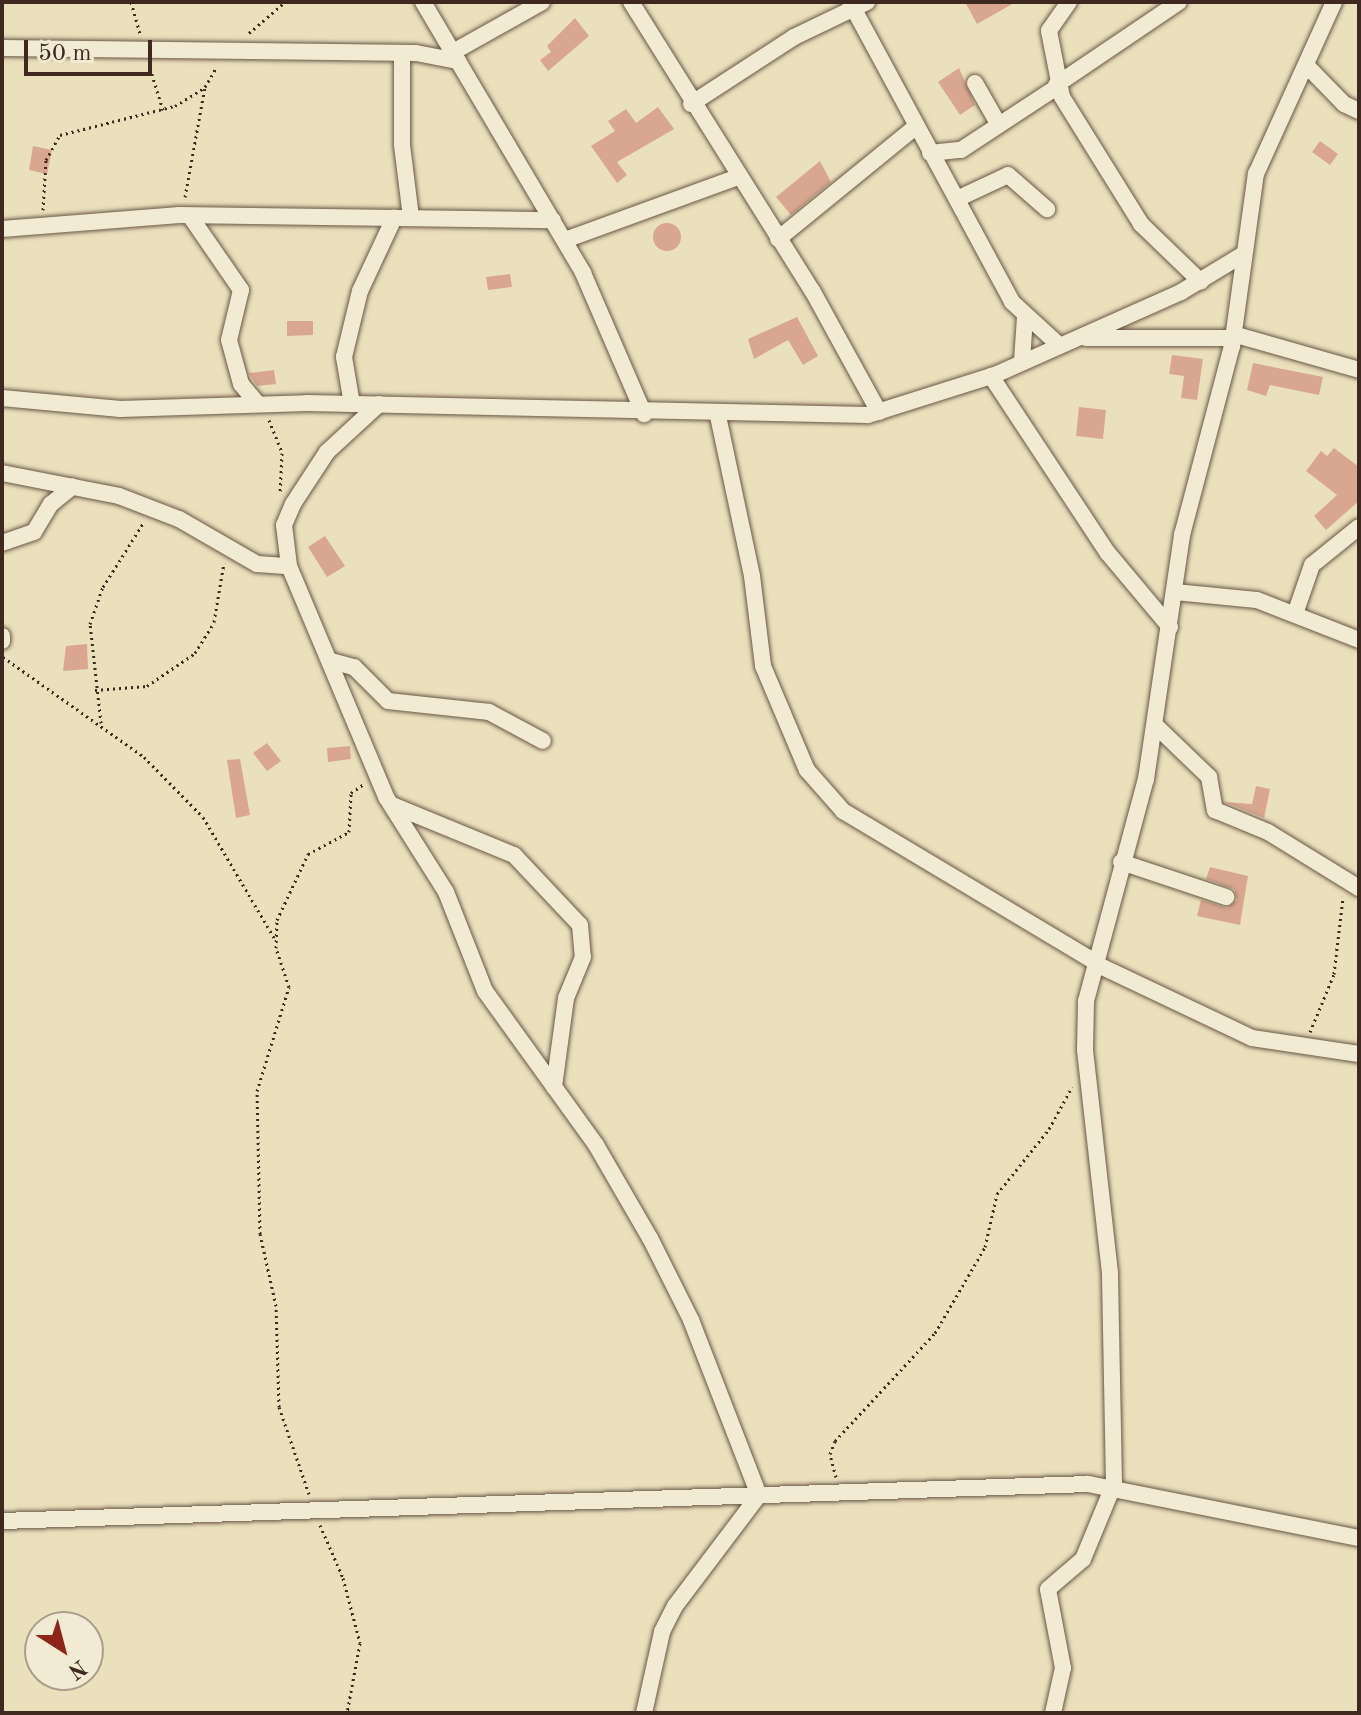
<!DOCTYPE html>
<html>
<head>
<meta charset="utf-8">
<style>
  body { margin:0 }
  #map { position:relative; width:1361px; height:1715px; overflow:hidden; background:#ebe0bc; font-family:"Old Standard TT",serif }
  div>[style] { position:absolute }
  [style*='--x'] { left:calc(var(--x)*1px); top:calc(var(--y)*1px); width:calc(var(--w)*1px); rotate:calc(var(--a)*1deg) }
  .building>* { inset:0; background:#d9a790 }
  .round { border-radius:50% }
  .path>* { height:3px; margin-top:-1.5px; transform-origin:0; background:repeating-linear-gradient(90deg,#3e281f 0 2px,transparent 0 6px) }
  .roads { filter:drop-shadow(0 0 2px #695646) drop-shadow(0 0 2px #695646) }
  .minor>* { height:16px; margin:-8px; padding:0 8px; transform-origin:8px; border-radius:8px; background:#f2ebd3 }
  span { translate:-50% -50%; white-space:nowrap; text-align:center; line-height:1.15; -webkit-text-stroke:6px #f2ebd3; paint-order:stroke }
  .frame { position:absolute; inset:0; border:4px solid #3e281f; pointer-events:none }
  .north { position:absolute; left:24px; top:1611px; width:80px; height:80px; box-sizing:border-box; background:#f2ebd3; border:2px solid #aa9d8b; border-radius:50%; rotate:144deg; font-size:22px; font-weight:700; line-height:32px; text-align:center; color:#3e281f }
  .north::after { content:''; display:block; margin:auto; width:28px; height:36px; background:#8f2418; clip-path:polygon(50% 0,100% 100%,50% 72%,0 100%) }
  .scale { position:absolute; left:24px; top:40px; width:128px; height:36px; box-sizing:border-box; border:4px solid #3e281f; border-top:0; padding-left:10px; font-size:24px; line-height:28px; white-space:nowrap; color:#3e281f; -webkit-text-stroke:6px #f2ebd3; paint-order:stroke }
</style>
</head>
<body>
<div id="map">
  <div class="building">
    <i style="clip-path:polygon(965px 2px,1016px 2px,977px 24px)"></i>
    <i style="clip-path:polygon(575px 18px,589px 36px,548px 71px,540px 60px,551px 52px,547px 46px)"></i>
    <i style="clip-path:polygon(959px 68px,975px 105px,960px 115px,938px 82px)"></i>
    <i style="clip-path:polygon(658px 107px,674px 129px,617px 162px,627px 175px,617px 183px,591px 146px,615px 131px,608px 121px,626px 109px,636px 123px)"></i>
    <i style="clip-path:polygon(1320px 141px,1338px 154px,1330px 165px,1312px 152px)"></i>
    <i style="clip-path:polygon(33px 146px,52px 150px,47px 174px,29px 170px)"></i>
    <i style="clip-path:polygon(820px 161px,831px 182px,791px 215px,776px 197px)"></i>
    <i class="round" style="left:653px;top:223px;width:28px;height:28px"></i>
    <i style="clip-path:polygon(510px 274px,512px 287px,488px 290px,486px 277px)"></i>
    <i style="clip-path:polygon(797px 317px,818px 356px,803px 365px,788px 340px,754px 359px,748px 339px)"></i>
    <i style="clip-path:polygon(287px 321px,313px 321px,313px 335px,287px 336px)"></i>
    <i style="clip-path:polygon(1172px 355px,1203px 359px,1197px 400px,1181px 398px,1184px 376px,1169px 374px)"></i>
    <i style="clip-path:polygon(1253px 363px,1323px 377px,1319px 395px,1270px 385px,1266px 396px,1247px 390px)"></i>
    <i style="clip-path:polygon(274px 370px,276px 384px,257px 386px,249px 373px)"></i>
    <i style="clip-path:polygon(1079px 407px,1106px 410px,1103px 439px,1076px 436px)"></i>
    <i style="clip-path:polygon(1334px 448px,1359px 467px,1359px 501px,1326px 530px,1314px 516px,1337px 495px,1306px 471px,1321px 451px,1327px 456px)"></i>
    <i style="clip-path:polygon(325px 536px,345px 566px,327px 577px,308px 547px)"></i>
    <i style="clip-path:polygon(87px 644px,88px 669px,63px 671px,66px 646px)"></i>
    <i style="clip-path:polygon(267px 743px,281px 761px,267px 771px,253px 753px)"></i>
    <i style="clip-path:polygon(350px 746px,351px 759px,328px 762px,327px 748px)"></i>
    <i style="clip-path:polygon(240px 759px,250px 815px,236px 818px,227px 760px)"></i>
    <i style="clip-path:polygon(1256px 786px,1270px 789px,1264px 818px,1225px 802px,1252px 804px)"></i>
    <i style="clip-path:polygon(1210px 867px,1248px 876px,1240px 925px,1197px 916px,1201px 900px,1227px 908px,1237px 900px,1234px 889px,1206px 879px)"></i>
  </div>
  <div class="path">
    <i style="--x:131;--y:2;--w:32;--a:74"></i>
    <i style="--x:249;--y:33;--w:48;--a:-40.7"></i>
    <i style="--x:150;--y:68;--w:44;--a:72.8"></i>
    <i style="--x:185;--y:197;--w:112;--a:-79.7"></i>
    <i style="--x:205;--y:87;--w:24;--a:-60"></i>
    <i style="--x:43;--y:210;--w:50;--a:-86.6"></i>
    <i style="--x:46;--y:160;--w:29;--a:-61"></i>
    <i style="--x:60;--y:135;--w:119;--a:-14.2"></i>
    <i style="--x:175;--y:106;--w:36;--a:-32"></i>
    <i style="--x:269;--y:420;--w:35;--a:68"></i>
    <i style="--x:282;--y:453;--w:41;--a:92.8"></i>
    <i style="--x:3;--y:657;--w:173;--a:35.3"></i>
    <i style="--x:144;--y:757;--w:84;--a:45.5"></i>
    <i style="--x:203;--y:817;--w:142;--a:59.5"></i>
    <i style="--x:95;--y:690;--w:52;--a:-4.4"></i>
    <i style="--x:147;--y:686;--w:58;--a:-34.5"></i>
    <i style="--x:195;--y:653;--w:36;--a:-58"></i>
    <i style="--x:214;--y:622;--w:60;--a:-80.4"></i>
    <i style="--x:101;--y:723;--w:100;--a:-96.3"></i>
    <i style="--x:90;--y:624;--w:39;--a:-71"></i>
    <i style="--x:103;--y:587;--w:77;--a:-57.8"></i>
    <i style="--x:1310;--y:1032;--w:63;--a:-67.5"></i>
    <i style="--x:1334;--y:974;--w:78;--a:-83.3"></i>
    <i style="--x:836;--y:1477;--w:24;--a:-105"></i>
    <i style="--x:830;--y:1454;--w:14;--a:-69"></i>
    <i style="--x:835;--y:1441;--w:147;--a:-47.2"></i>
    <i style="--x:935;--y:1333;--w:99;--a:-59.8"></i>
    <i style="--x:985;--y:1247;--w:54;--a:-77.2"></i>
    <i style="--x:997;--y:1194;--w:83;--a:-51.3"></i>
    <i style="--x:1049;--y:1129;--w:48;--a:-61.3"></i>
    <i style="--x:309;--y:1494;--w:92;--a:-109"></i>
    <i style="--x:279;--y:1407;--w:101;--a:-91.7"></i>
    <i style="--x:276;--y:1306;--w:74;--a:-102.5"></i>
    <i style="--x:260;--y:1234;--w:143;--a:-91.2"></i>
    <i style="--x:257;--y:1091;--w:109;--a:-72.9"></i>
    <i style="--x:289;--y:987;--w:41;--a:-108.4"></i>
    <i style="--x:276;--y:948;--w:28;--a:-88"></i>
    <i style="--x:277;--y:920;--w:73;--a:-64.8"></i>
    <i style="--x:308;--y:854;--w:47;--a:-28.2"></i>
    <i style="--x:349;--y:832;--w:39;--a:-87"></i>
    <i style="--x:351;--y:793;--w:16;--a:-35"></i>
    <i style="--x:320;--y:1525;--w:58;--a:66.5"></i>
    <i style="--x:343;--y:1578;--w:67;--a:75.3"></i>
    <i style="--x:360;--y:1643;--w:71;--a:100.5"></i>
  </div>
  <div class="roads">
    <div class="minor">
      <i style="--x:423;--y:2;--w:315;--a:59.4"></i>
      <i style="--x:583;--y:273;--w:154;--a:66.6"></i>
      <i style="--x:631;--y:2;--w:342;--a:57.9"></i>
      <i style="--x:813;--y:292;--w:137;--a:61.2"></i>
      <i style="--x:850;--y:2;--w:341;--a:61.6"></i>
      <i style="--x:1012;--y:302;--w:64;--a:42.5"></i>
      <i style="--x:1069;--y:2;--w:35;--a:125"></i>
      <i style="--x:1049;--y:31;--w:67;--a:78.9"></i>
      <i style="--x:1062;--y:97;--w:150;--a:58.1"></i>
      <i style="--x:1141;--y:224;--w:83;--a:44"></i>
      <i style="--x:2;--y:48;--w:414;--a:0.7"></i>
      <i style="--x:416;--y:53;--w:43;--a:10.8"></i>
      <i style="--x:453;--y:52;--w:102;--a:-29.3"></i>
      <i style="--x:402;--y:53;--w:92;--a:90"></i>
      <i style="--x:402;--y:145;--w:73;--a:82.9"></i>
      <i style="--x:1308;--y:67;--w:52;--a:45.8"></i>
      <i style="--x:1344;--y:104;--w:17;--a:25"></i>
      <i style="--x:975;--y:83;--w:48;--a:60.3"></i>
      <i style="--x:1056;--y:85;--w:148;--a:-34"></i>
      <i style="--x:691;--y:104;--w:123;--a:-33"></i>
      <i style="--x:794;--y:37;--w:81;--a:-25.6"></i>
      <i style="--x:930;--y:153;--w:31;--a:-6"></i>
      <i style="--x:961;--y:150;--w:115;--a:-33.3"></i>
      <i style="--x:957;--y:199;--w:56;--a:-25.2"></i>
      <i style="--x:1008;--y:175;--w:52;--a:41.1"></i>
      <i style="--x:190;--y:216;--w:90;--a:55.4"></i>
      <i style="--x:241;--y:290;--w:51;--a:103.5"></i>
      <i style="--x:229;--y:340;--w:46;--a:74.7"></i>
      <i style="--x:241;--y:384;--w:26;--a:50"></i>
      <i style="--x:2;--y:229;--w:178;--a:-4.5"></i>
      <i style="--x:179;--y:215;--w:374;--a:0.8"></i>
      <i style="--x:778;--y:239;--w:176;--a:-39.2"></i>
      <i style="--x:565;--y:240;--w:184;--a:-20"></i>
      <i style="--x:1233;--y:334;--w:131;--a:15.9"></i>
      <i style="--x:1086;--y:338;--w:146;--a:0"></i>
      <i style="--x:1022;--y:361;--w:44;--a:-86.1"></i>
      <i style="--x:991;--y:376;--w:211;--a:56.6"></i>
      <i style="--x:1107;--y:552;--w:98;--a:50"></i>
      <i style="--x:2;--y:398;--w:119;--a:5.3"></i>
      <i style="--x:120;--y:409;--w:187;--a:-1.8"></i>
      <i style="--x:307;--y:403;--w:561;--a:1.23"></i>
      <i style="--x:868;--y:415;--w:135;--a:-17.6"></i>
      <i style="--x:997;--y:374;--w:201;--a:-24"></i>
      <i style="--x:1181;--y:292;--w:71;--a:-31.2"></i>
      <i style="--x:352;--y:404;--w:48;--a:-99.7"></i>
      <i style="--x:344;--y:357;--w:68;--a:-76.4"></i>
      <i style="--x:360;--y:291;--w:81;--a:-65"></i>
      <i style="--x:379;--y:404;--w:71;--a:137.3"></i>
      <i style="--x:327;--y:452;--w:62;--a:123.2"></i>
      <i style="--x:293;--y:504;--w:23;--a:113"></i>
      <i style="--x:284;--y:525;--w:41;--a:83"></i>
      <i style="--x:289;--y:566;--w:251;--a:67.2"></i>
      <i style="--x:386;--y:797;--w:112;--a:57.7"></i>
      <i style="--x:446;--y:892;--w:106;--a:68.5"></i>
      <i style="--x:485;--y:991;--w:190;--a:54.2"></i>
      <i style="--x:596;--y:1145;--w:108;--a:59.9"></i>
      <i style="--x:650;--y:1238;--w:92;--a:63.4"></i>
      <i style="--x:691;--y:1320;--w:188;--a:68.8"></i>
      <i style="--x:759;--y:1495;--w:139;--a:127.1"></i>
      <i style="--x:675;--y:1606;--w:29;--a:117"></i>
      <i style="--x:662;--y:1632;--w:83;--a:102.5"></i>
      <i style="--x:718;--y:416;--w:164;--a:78"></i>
      <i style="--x:752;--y:576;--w:91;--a:83"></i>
      <i style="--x:763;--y:666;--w:113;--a:67.1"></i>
      <i style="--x:807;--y:770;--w:55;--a:48.7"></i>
      <i style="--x:843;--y:811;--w:292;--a:30.9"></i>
      <i style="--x:2;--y:473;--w:119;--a:11.1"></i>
      <i style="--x:119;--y:496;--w:64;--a:21"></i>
      <i style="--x:179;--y:519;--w:90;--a:30"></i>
      <i style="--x:257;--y:564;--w:32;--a:4"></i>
      <i style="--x:2;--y:543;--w:34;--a:-19"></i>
      <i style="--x:34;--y:532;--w:33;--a:-59"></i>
      <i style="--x:51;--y:504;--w:28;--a:-39"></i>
      <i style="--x:1175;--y:592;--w:82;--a:5.6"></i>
      <i style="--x:1257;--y:600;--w:110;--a:21.4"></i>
      <i style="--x:1295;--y:614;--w:52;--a:-70.9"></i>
      <i style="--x:1312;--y:565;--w:60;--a:-39"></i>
      <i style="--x:2;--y:636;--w:5;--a:90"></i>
      <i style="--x:331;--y:661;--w:24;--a:15"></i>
      <i style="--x:354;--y:667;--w:48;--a:45"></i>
      <i style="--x:388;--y:701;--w:102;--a:6.2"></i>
      <i style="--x:489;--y:712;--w:61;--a:28.2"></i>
      <i style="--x:1156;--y:726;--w:74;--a:43.9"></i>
      <i style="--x:1209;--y:777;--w:34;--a:80"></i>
      <i style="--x:1215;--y:810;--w:57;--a:22.5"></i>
      <i style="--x:1268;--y:832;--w:107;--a:31.6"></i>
      <i style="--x:392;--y:805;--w:132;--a:22.3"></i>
      <i style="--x:514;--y:855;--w:96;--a:46.7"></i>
      <i style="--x:580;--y:925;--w:32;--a:85"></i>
      <i style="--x:583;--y:957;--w:44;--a:112.5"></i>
      <i style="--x:566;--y:998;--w:90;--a:97.7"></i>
      <i style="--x:1121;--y:862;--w:111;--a:18.4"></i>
      <i style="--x:1094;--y:963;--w:175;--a:25.4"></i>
      <i style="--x:1252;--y:1038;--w:108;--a:8.5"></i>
      <i style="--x:2;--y:1521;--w:1087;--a:-1.95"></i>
      <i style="--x:1088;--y:1484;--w:276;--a:11.3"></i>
      <i style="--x:1053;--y:1713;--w:46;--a:-77.5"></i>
      <i style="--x:1063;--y:1668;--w:80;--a:-100.8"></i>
      <i style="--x:1048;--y:1589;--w:46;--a:-40.6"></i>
      <i style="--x:1083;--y:1559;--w:81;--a:-67.5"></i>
      <i style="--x:1114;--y:1484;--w:211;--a:-91.1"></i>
      <i style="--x:1110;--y:1273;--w:224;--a:-96.4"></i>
      <i style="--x:1085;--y:1050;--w:49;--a:-88.8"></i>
      <i style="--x:1086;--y:1001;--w:230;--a:-74.9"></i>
      <i style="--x:1146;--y:779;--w:247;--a:-81.6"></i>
      <i style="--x:1182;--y:535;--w:196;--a:-75.2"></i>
      <i style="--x:1232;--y:346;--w:174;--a:-82.1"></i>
      <i style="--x:1256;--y:174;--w:189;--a:-65.6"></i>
    </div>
  </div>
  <div class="frame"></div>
  <div class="north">N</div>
  <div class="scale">50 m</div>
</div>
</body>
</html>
